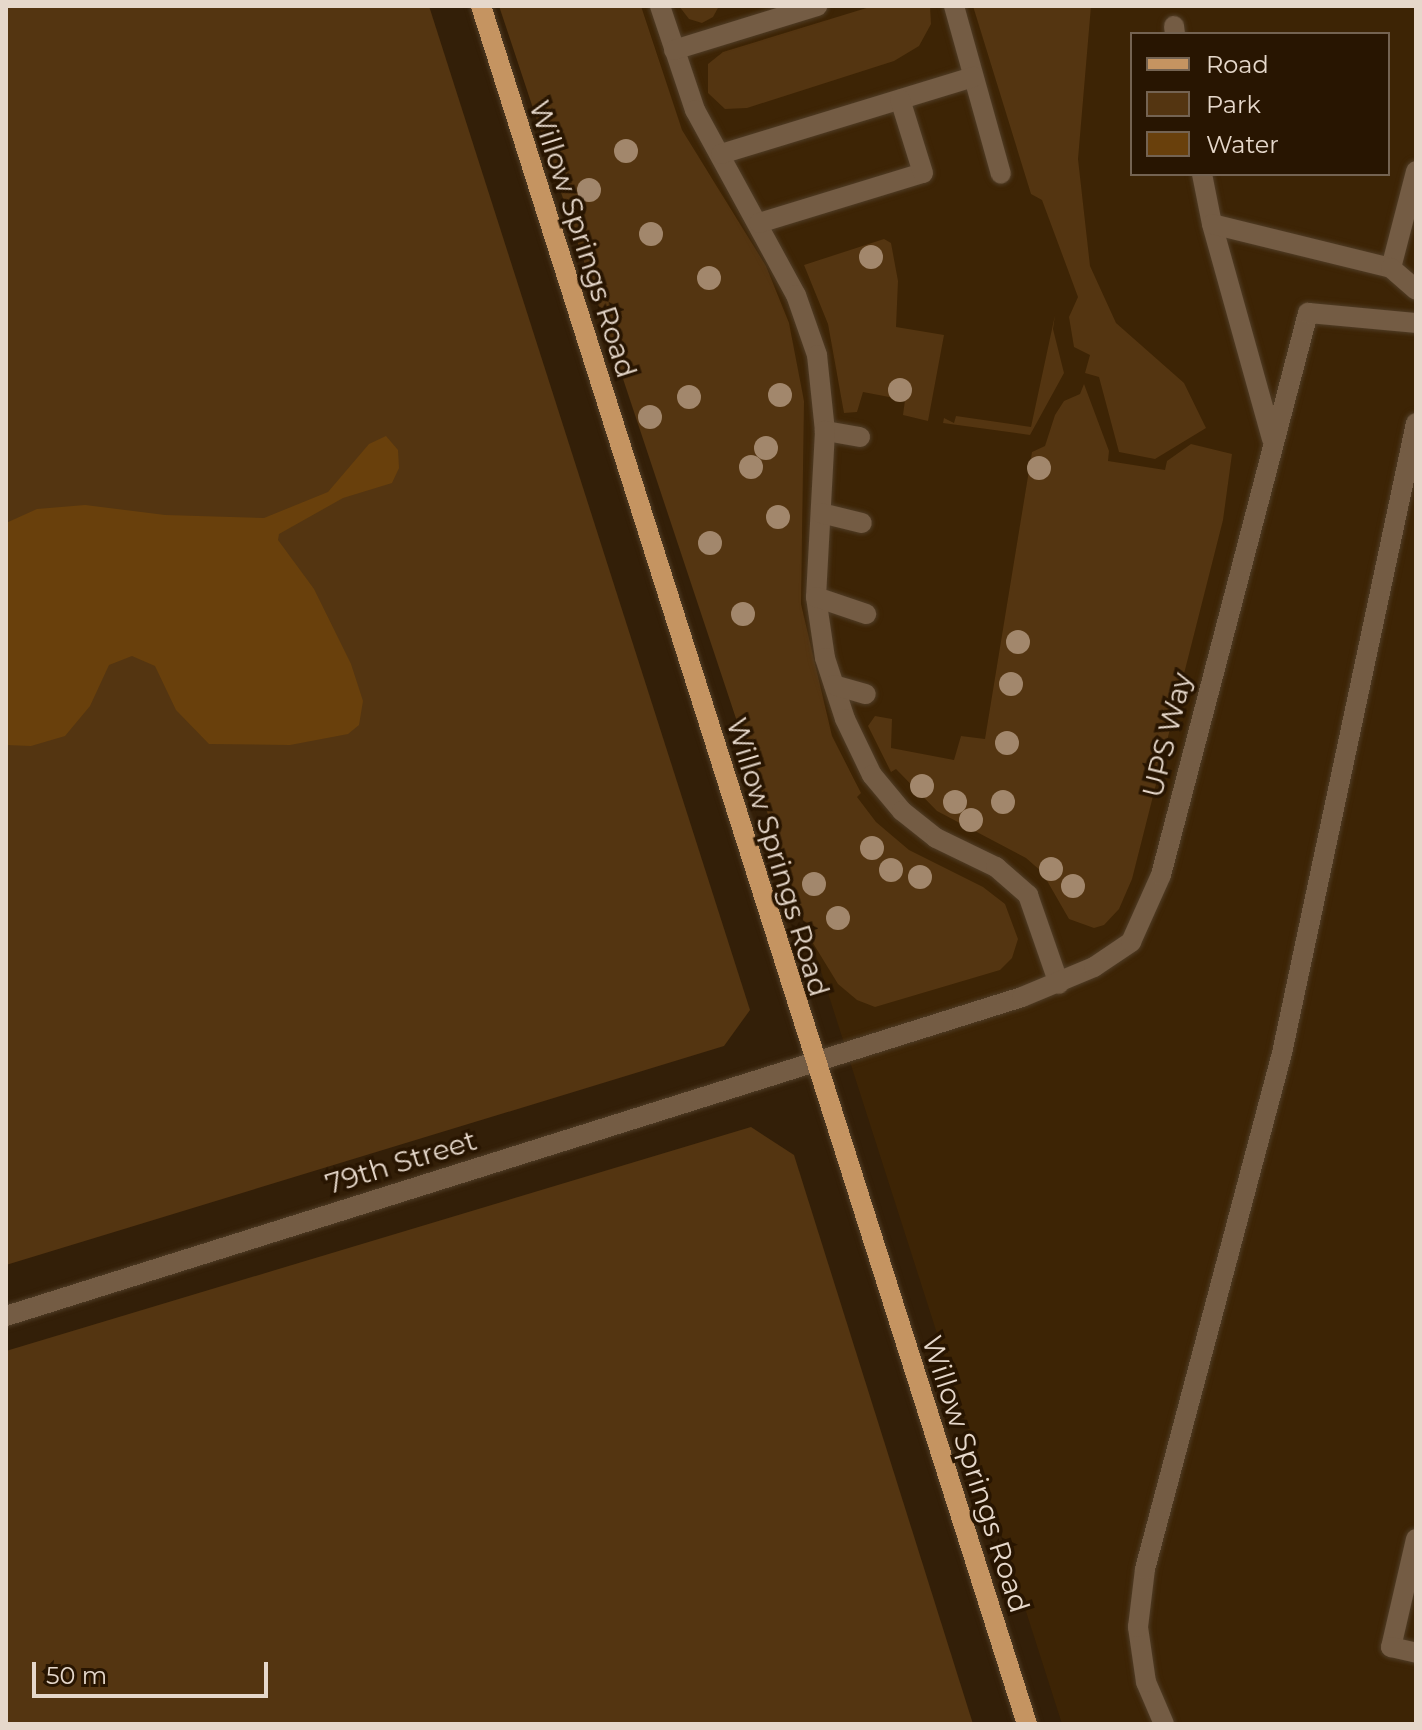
<!DOCTYPE html>
<html>
<head>
<meta charset="utf-8">
<style>
  body { margin:0 }
  #map { position:relative; width:1422px; height:1730px; overflow:hidden; background:#331f08; font-family:Montserrat,sans-serif }
  div>[style] { position:absolute }
  [style*='--x'] { left:calc(var(--x)*1px); top:calc(var(--y)*1px); width:calc(var(--w)*1px); rotate:calc(var(--a)*1deg) }
  .built>* { inset:0; background:#3d2405 }
  .green>* { inset:0; background:#543511 }
  .water>* { inset:0; background:#69400c }
  .roads { filter:drop-shadow(0 0 2px #503d27) drop-shadow(0 0 2px #503d27) }
  .minor>* { height:20px; margin:-10px; padding:0 10px; transform-origin:10px; border-radius:10px; background:#745c44 }
  .major>* { height:20px; margin:-10px; padding:0 10px; transform-origin:10px; border-radius:10px; background:#c59461 }
  .trees>* { width:24px; height:24px; margin:-12px; border-radius:50%; background:#a2876c }
  span { translate:-50% -50%; white-space:nowrap; text-align:center; line-height:1.15; -webkit-text-stroke:7px #281501; paint-order:stroke }
  .street-label { font-size:28px; color:#e6d8cb }
  .frame { position:absolute; inset:0; border:8px solid #e6d8cb; pointer-events:none }
  .legend { position:absolute; left:1130px; top:32px; width:260px; height:144px; box-sizing:border-box; background:#281501; border:2px solid #746352; margin:0; padding:10px 14px; list-style:none; font-size:24px; color:#e6d8cb }
  .legend li { display:flex; align-items:center; gap:16px; height:40px }
  .legend b { width:40px; border:2px solid #746352 }
  .scale { position:absolute; left:32px; top:1662px; width:236px; height:36px; box-sizing:border-box; border:4px solid #e6d8cb; border-top:0; padding-left:10px; font-size:24px; line-height:28px; white-space:nowrap; color:#e6d8cb; -webkit-text-stroke:6px #281501; paint-order:stroke }
</style>
</head>
<body>
<div id="map">
  <div class="built">
    <i style="clip-path:polygon(evenodd,512px 6px,1416px 6px,1416px 1724px,1062px 1724px,512px 6px,1132px 34px,1388px 34px,1388px 174px,1132px 174px,1132px 34px)"></i>
  </div>
  <div class="green">
    <i style="clip-path:polygon(6px 6px,429px 6px,750px 1010px,724px 1046px,6px 1265px)"></i>
    <i style="clip-path:polygon(499px 6px,641px 6px,682px 130px,766px 266px,789px 323px,804px 401px,801px 604px,832px 736px,861px 793px,857px 797px,876px 822px,909px 850px,983px 887px,1005px 904px,1018px 939px,1012px 958px,1000px 970px,875px 1007px,857px 1000px,838px 984px,808px 935px)"></i>
    <i style="clip-path:polygon(679px 6px,719px 6px,713px 17px,702px 23px,689px 19px)"></i>
    <i style="clip-path:polygon(873px 6px,930px 6px,931px 24px,919px 46px,894px 61px,747px 108px,725px 109px,708px 93px,708px 64px,723px 52px)"></i>
    <i style="clip-path:polygon(973px 6px,1091px 6px,1078px 159px,1090px 266px,1116px 323px,1184px 383px,1206px 428px,1155px 459px,1119px 452px,1099px 377px,1085px 373px,1090px 355px,1074px 347px,1069px 317px,1078px 297px,1042px 200px,1031px 194px)"></i>
    <i style="clip-path:polygon(884px 239px,891px 243px,898px 281px,896px 327px,944px 335px,928px 421px,903px 415px,905px 400px,863px 392px,857px 412px,844px 413px,828px 324px,804px 265px)"></i>
    <i style="clip-path:polygon(1055px 315px,1053px 329px,1064px 373px,1030px 435px,943px 423px,944px 418px,954px 423px,956px 416px,1031px 427px)"></i>
    <i style="clip-path:polygon(1084px 384px,1109px 451px,1108px 461px,1165px 470px,1167px 461px,1191px 444px,1232px 454px,1223px 520px,1132px 879px,1119px 909px,1104px 925px,1094px 928px,1069px 919px,1042px 872px,1026px 858px,937px 811px,896px 769px,891px 772px,868px 726px,875px 716px,892px 719px,891px 748px,954px 760px,961px 736px,985px 739px,1032px 452px,1045px 446px,1055px 415px,1064px 401px,1080px 394px)"></i>
    <i style="clip-path:polygon(751px 1127px,794px 1155px,973px 1724px,6px 1724px,6px 1351px)"></i>
  </div>
  <div class="water">
    <i style="clip-path:polygon(386px 436px,398px 450px,399px 468px,392px 483px,343px 498px,279px 534px,278px 540px,314px 589px,351px 664px,363px 701px,359px 725px,348px 734px,290px 745px,209px 744px,176px 710px,155px 666px,132px 656px,109px 665px,90px 706px,65px 736px,31px 746px,6px 745px,6px 523px,37px 509px,85px 505px,165px 515px,264px 518px,328px 492px,369px 444px)"></i>
  </div>
  <div class="roads">
    <div class="minor">
      <i style="--x:660;--y:6;--w:110;--a:71.4"></i>
      <i style="--x:695;--y:110;--w:211;--a:61.4"></i>
      <i style="--x:796;--y:295;--w:64;--a:70.7"></i>
      <i style="--x:817;--y:355;--w:76;--a:84"></i>
      <i style="--x:954;--y:6;--w:174;--a:74.4"></i>
      <i style="--x:1174;--y:26;--w:8;--a:83"></i>
      <i style="--x:674;--y:50;--w:150;--a:-17.1"></i>
      <i style="--x:721;--y:154;--w:264;--a:-17"></i>
      <i style="--x:1202;--y:174;--w:51;--a:78.7"></i>
      <i style="--x:759;--y:223;--w:171;--a:-17"></i>
      <i style="--x:923;--y:173;--w:77;--a:-107.3"></i>
      <i style="--x:1391;--y:268;--w:100;--a:-75.5"></i>
      <i style="--x:860;--y:437;--w:36;--a:-170"></i>
      <i style="--x:825;--y:431;--w:166;--a:93.1"></i>
      <i style="--x:816;--y:597;--w:62;--a:81.6"></i>
      <i style="--x:825;--y:658;--w:64;--a:71.8"></i>
      <i style="--x:845;--y:719;--w:62;--a:64.3"></i>
      <i style="--x:872;--y:775;--w:47;--a:50.2"></i>
      <i style="--x:902;--y:811;--w:43;--a:38.5"></i>
      <i style="--x:936;--y:838;--w:67;--a:25.8"></i>
      <i style="--x:996;--y:867;--w:43;--a:41.2"></i>
      <i style="--x:1028;--y:895;--w:94;--a:70.8"></i>
      <i style="--x:1272;--y:439;--w:223;--a:-105.6"></i>
      <i style="--x:1212;--y:224;--w:184;--a:13.8"></i>
      <i style="--x:1391;--y:268;--w:33;--a:41"></i>
      <i style="--x:821;--y:513;--w:42;--a:13.7"></i>
      <i style="--x:816;--y:597;--w:53;--a:18.8"></i>
      <i style="--x:834;--y:685;--w:33;--a:16"></i>
      <i style="--x:6;--y:1316;--w:1065;--a:-17.43"></i>
      <i style="--x:1022;--y:997;--w:78;--a:-22.6"></i>
      <i style="--x:1094;--y:967;--w:45;--a:-34"></i>
      <i style="--x:1131;--y:942;--w:73;--a:-65.9"></i>
      <i style="--x:1161;--y:875;--w:581;--a:-75.34"></i>
      <i style="--x:1308;--y:313;--w:108;--a:5.3"></i>
      <i style="--x:1416;--y:1539;--w:111;--a:103"></i>
      <i style="--x:1391;--y:1647;--w:26;--a:13"></i>
      <i style="--x:1164;--y:1724;--w:46;--a:-113.2"></i>
      <i style="--x:1146;--y:1682;--w:56;--a:-98.3"></i>
      <i style="--x:1138;--y:1627;--w:58;--a:-83.1"></i>
      <i style="--x:1145;--y:1569;--w:534;--a:-75.13"></i>
      <i style="--x:1282;--y:1053;--w:644;--a:-77.99"></i>
    </div>
    <div class="major">
      <i style="--x:481;--y:6;--w:1803;--a:72.37"></i>
    </div>
  </div>
  <div class="trees">
    <i style="left:626px;top:151px"></i>
    <i style="left:589px;top:190px"></i>
    <i style="left:651px;top:234px"></i>
    <i style="left:871px;top:257px"></i>
    <i style="left:709px;top:278px"></i>
    <i style="left:900px;top:390px"></i>
    <i style="left:780px;top:395px"></i>
    <i style="left:689px;top:397px"></i>
    <i style="left:650px;top:417px"></i>
    <i style="left:766px;top:448px"></i>
    <i style="left:751px;top:467px"></i>
    <i style="left:1039px;top:468px"></i>
    <i style="left:778px;top:517px"></i>
    <i style="left:710px;top:543px"></i>
    <i style="left:743px;top:614px"></i>
    <i style="left:1018px;top:642px"></i>
    <i style="left:1011px;top:684px"></i>
    <i style="left:1007px;top:743px"></i>
    <i style="left:922px;top:786px"></i>
    <i style="left:955px;top:802px"></i>
    <i style="left:1003px;top:802px"></i>
    <i style="left:971px;top:820px"></i>
    <i style="left:872px;top:848px"></i>
    <i style="left:1051px;top:869px"></i>
    <i style="left:891px;top:870px"></i>
    <i style="left:920px;top:877px"></i>
    <i style="left:814px;top:884px"></i>
    <i style="left:1073px;top:886px"></i>
    <i style="left:838px;top:918px"></i>
  </div>
  <div class="street-label">
    <span style="left:583px;top:239px;rotate:72deg">Willow Springs Road</span>
    <span style="left:1167px;top:735px;rotate:-76deg">UPS Way</span>
    <span style="left:778px;top:857px;rotate:73deg">Willow Springs Road</span>
    <span style="left:401px;top:1162px;rotate:-17deg">79th Street</span>
    <span style="left:976px;top:1474px;rotate:72deg">Willow Springs Road</span>
  </div>
  <div class="frame"></div>
  <ul class="legend">
  <li><b style="height:10px;background:#c59461"></b>Road</li>
  <li><b style="height:22px;background:#543511"></b>Park</li>
  <li><b style="height:22px;background:#69400c"></b>Water</li>
  </ul>
  <div class="scale">50 m</div>
</div>
</body>
</html>
